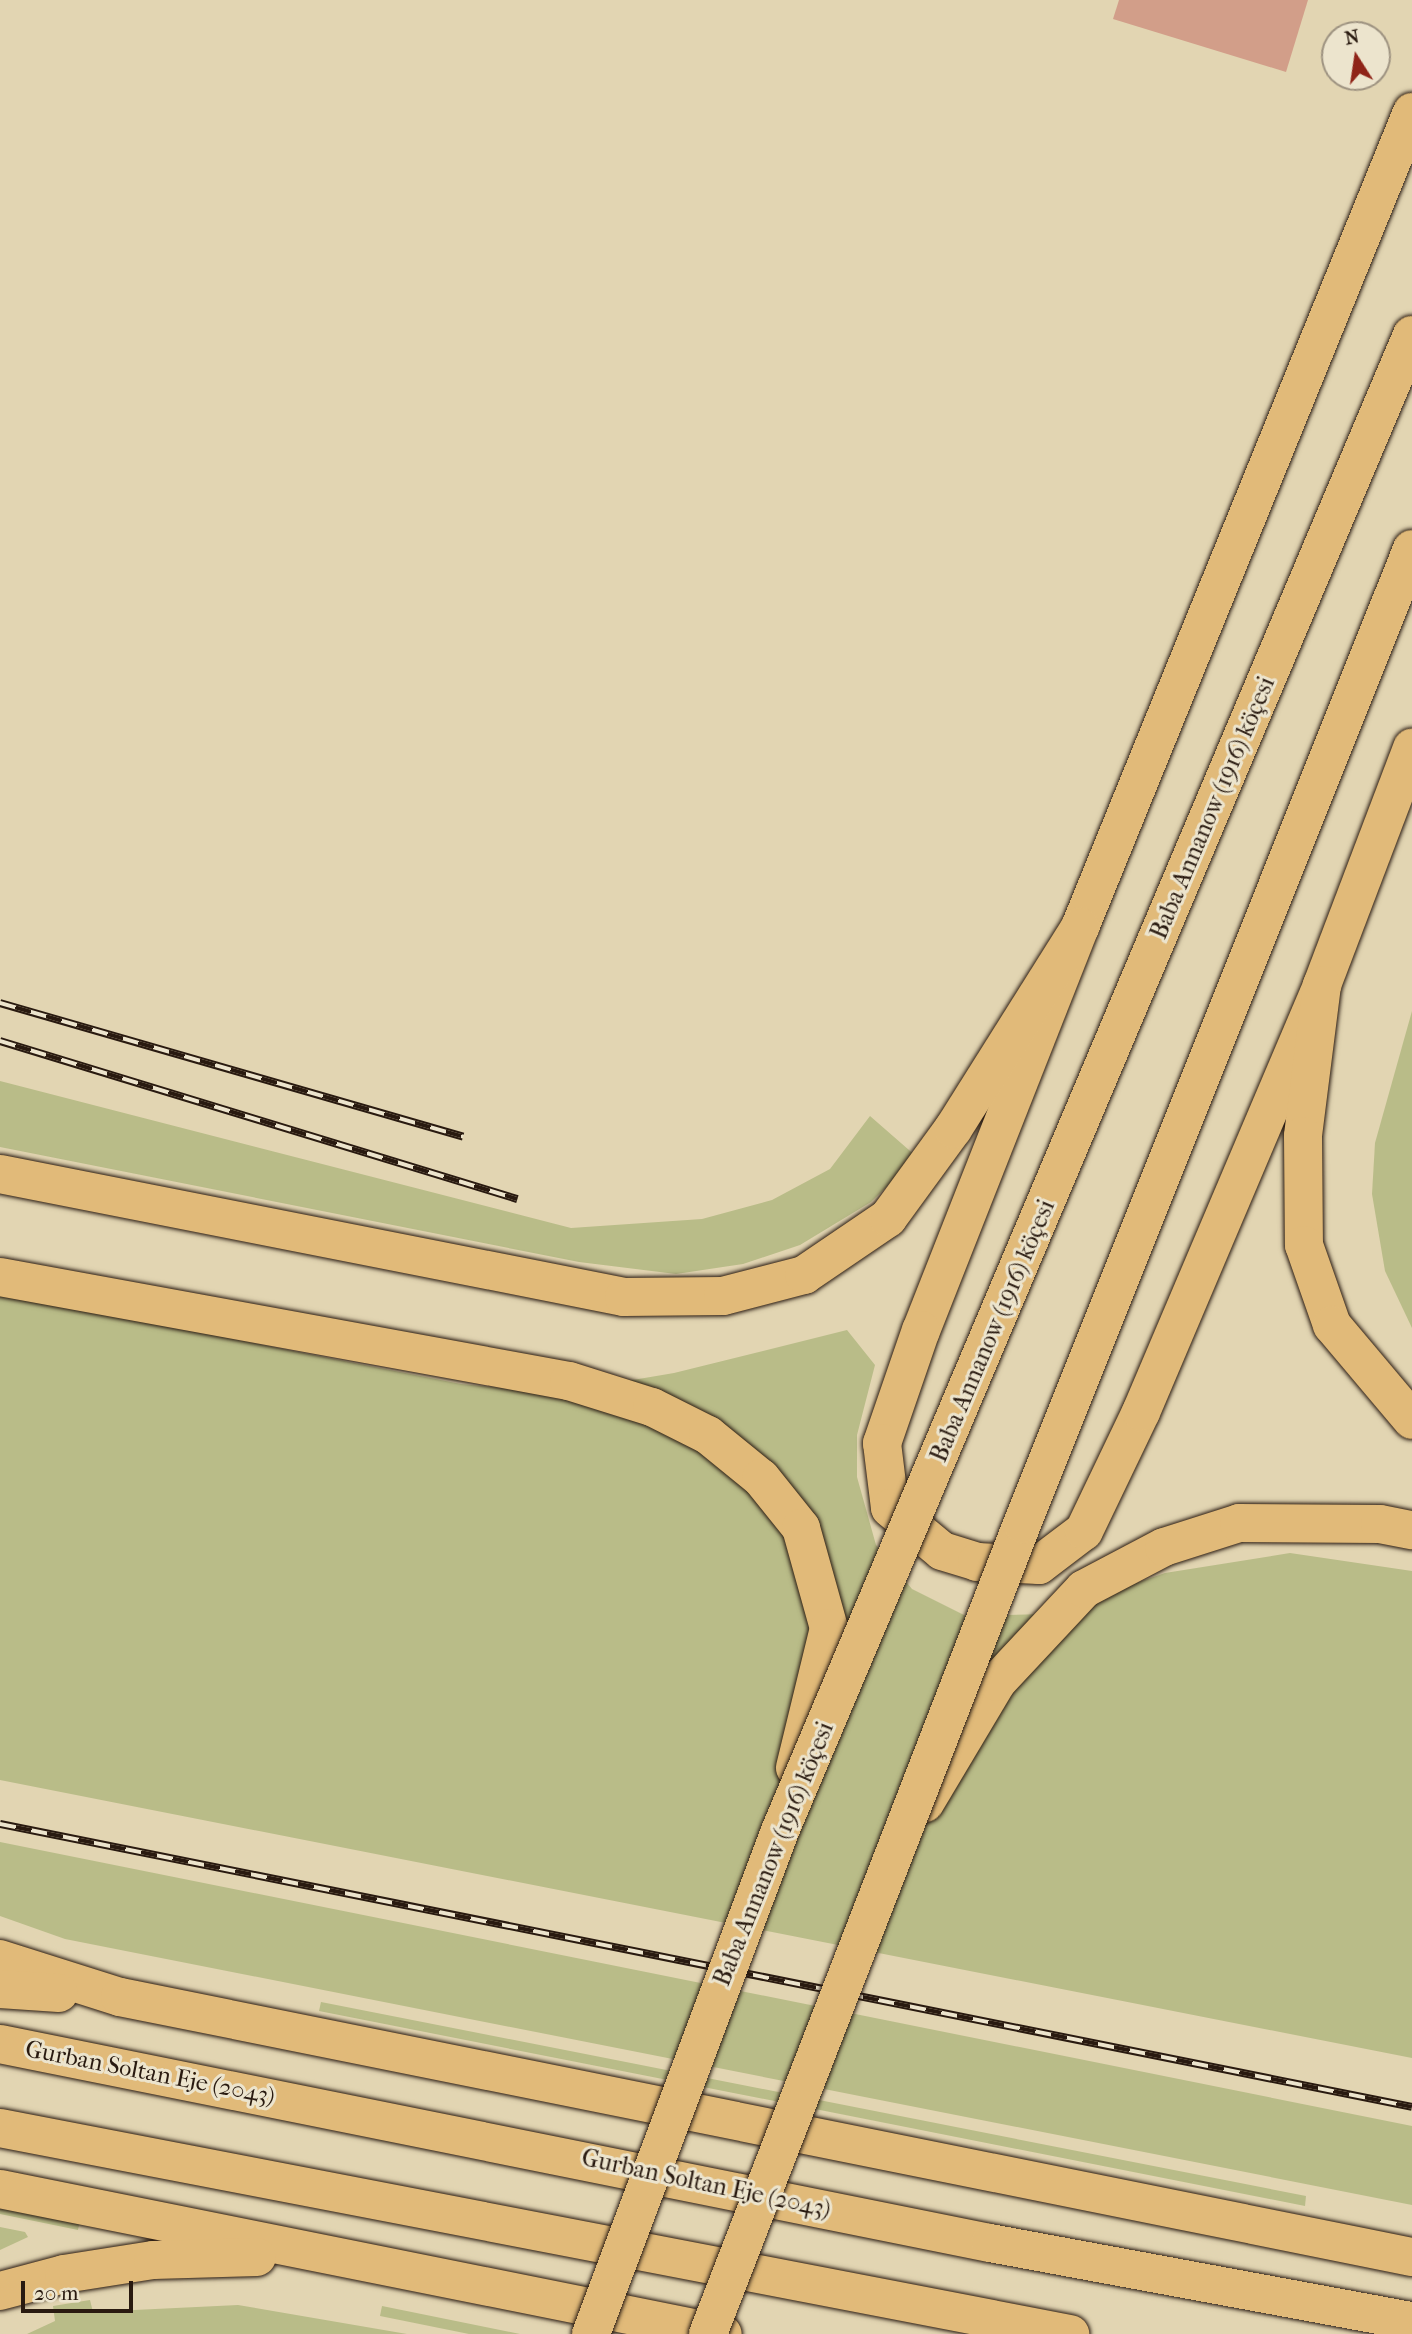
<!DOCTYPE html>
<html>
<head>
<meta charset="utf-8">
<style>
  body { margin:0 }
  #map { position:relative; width:1412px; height:2334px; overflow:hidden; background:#e2d5b2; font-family:"IM FELL French Canon",serif }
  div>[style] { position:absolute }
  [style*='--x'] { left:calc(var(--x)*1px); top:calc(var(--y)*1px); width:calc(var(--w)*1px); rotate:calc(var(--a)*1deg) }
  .green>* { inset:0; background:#b9bc88 }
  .building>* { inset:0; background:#d29e89 }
  .roads { filter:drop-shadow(0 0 2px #291a10) drop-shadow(0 0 2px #291a10) }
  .primary>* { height:38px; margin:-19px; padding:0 19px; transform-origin:19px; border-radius:19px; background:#e1ba79 }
  .highway>* { height:38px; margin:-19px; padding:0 19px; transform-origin:19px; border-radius:19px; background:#e1ba79 }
  .rail>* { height:8px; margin-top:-4px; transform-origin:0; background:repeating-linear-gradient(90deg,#ece4cd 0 16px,#291a10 0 32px); box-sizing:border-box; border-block:2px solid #291a10 }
  .bridges { filter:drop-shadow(0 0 2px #291a10) drop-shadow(0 0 2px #291a10) }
  .primary-bridge>* { height:38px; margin:-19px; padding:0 19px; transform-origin:19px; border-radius:19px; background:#e1ba79 }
  span { translate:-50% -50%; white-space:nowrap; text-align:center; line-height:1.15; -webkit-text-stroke:6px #ece4cd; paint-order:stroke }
  .street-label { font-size:24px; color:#291a10 }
  .north { position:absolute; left:1321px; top:21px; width:70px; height:70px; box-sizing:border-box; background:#ece4cd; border:2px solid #9e9381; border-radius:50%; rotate:348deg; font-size:19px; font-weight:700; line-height:28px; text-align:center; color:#291a10 }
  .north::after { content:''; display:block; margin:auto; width:24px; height:32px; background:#8f2418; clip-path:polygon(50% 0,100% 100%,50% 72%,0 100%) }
  .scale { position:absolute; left:21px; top:2281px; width:112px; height:32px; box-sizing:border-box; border:4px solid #291a10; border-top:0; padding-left:9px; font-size:21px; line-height:24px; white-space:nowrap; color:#291a10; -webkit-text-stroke:5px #ece4cd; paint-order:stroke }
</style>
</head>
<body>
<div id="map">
  <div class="green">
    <i style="clip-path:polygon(1412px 1011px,1412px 1328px,1385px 1271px,1372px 1194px,1375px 1143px)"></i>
    <i style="clip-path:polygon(0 1081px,571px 1228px,702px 1219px,772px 1200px,830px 1169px,870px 1116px,917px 1157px,871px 1202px,800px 1245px,743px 1264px,676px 1274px,579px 1262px,0 1147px)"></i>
    <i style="clip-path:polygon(0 1293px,461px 1384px,556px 1393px,674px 1373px,847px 1330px,875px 1365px,857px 1435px,857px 1477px,876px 1545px,912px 1589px,966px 1616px,1047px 1614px,1165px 1573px,1290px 1553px,1412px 1571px,1412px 2058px,0 1780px)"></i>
    <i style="clip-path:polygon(0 1842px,1412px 2126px,1412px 2205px,65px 1939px,0 1916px)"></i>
    <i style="clip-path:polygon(321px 2002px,1306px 2196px,1305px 2206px,319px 2011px)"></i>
    <i style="clip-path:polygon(0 2205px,80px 2220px,78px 2230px,0 2214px)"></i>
    <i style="clip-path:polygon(0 2227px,25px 2232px,28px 2237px,0 2250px)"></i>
    <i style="clip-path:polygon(90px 2300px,93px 2312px,238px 2305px,407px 2334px,27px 2334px,55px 2321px,53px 2306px)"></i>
    <i style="clip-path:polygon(382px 2306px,520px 2334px,469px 2334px,380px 2316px)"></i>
  </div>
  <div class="building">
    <i style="clip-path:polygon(1119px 0,1308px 0,1286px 72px,1113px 19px)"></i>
  </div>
  <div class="roads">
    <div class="primary">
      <i style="--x:1412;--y:112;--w:880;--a:112.16"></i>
      <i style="--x:1080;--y:927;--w:433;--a:111.5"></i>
      <i style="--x:921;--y:1330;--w:120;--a:109"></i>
      <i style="--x:882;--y:1443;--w:65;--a:83"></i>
      <i style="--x:890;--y:1508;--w:67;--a:39.6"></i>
      <i style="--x:942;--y:1551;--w:37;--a:17"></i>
      <i style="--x:977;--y:1562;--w:62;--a:2.8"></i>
      <i style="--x:1039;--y:1565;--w:56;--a:-37.1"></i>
      <i style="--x:1084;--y:1531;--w:132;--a:-64.4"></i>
      <i style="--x:1141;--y:1412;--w:464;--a:-67"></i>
      <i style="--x:1322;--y:985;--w:254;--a:-69.2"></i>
    </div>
    <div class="highway">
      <i style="--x:1322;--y:985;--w:152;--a:97.2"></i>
      <i style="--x:1303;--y:1136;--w:109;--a:89.5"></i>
      <i style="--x:1304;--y:1245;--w:85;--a:70.7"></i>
      <i style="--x:1332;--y:1325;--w:124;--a:49.9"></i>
      <i style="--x:0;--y:1174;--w:636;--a:11.15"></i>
      <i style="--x:624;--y:1297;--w:99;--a:-0.6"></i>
      <i style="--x:723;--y:1296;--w:84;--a:-14.5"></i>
      <i style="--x:804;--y:1275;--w:102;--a:-34.2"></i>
      <i style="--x:888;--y:1218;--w:110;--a:-53.9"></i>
      <i style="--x:953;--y:1129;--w:239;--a:-57.8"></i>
      <i style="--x:0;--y:1277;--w:578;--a:10.36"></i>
      <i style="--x:569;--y:1381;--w:87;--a:17.4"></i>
      <i style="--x:652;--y:1407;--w:63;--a:26.6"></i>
      <i style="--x:708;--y:1435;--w:68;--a:39.1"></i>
      <i style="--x:761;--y:1478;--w:64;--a:51.3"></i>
      <i style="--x:801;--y:1528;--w:104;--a:74.4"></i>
      <i style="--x:829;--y:1628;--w:144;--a:103.7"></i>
      <i style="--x:925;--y:1803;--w:141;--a:-59.2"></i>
      <i style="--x:997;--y:1682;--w:127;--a:-46.9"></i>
      <i style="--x:1084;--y:1589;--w:90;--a:-27.7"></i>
      <i style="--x:1164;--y:1547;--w:79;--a:-17.7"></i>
      <i style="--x:1239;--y:1523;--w:141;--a:0.4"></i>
      <i style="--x:1380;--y:1524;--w:33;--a:11"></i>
      <i style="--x:0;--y:1959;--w:126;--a:17.6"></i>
      <i style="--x:120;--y:1997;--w:1318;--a:11.38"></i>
      <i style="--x:0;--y:1989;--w:59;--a:3.9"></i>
      <i style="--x:0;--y:2044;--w:1010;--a:11.37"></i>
      <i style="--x:990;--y:2243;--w:429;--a:10.5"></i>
      <i style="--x:0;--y:2128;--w:1090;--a:10.9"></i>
      <i style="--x:0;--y:2189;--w:737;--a:11.34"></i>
      <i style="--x:0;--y:2291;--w:66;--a:-14.9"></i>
      <i style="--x:64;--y:2274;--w:90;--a:-8.9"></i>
      <i style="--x:153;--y:2260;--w:104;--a:-1.7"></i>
    </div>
  </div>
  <div class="rail">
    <i style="--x:0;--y:1003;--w:482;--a:16.1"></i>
    <i style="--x:0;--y:1041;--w:541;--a:16.99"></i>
    <i style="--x:0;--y:1824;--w:1440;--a:11.33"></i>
  </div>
  <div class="bridges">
    <div class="primary-bridge">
      <i style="--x:591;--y:2334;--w:537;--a:-69.41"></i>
      <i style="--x:780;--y:1831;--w:1624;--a:-67.1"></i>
      <i style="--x:708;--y:2334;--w:869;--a:-68.81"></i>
      <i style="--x:1022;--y:1524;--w:1050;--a:-68.2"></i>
    </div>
  </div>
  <div class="street-label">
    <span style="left:1213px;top:808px;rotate:-67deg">Baba Annanow (1916) köçesi</span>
    <span style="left:993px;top:1331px;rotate:-67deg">Baba Annanow (1916) köçesi</span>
    <span style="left:774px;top:1854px;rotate:-68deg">Baba Annanow (1916) köçesi</span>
    <span style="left:150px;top:2073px;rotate:11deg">Gurban Soltan Eje (2043)</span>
    <span style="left:706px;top:2184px;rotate:12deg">Gurban Soltan Eje (2043)</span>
  </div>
  <div class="north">N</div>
  <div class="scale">20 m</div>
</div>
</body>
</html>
